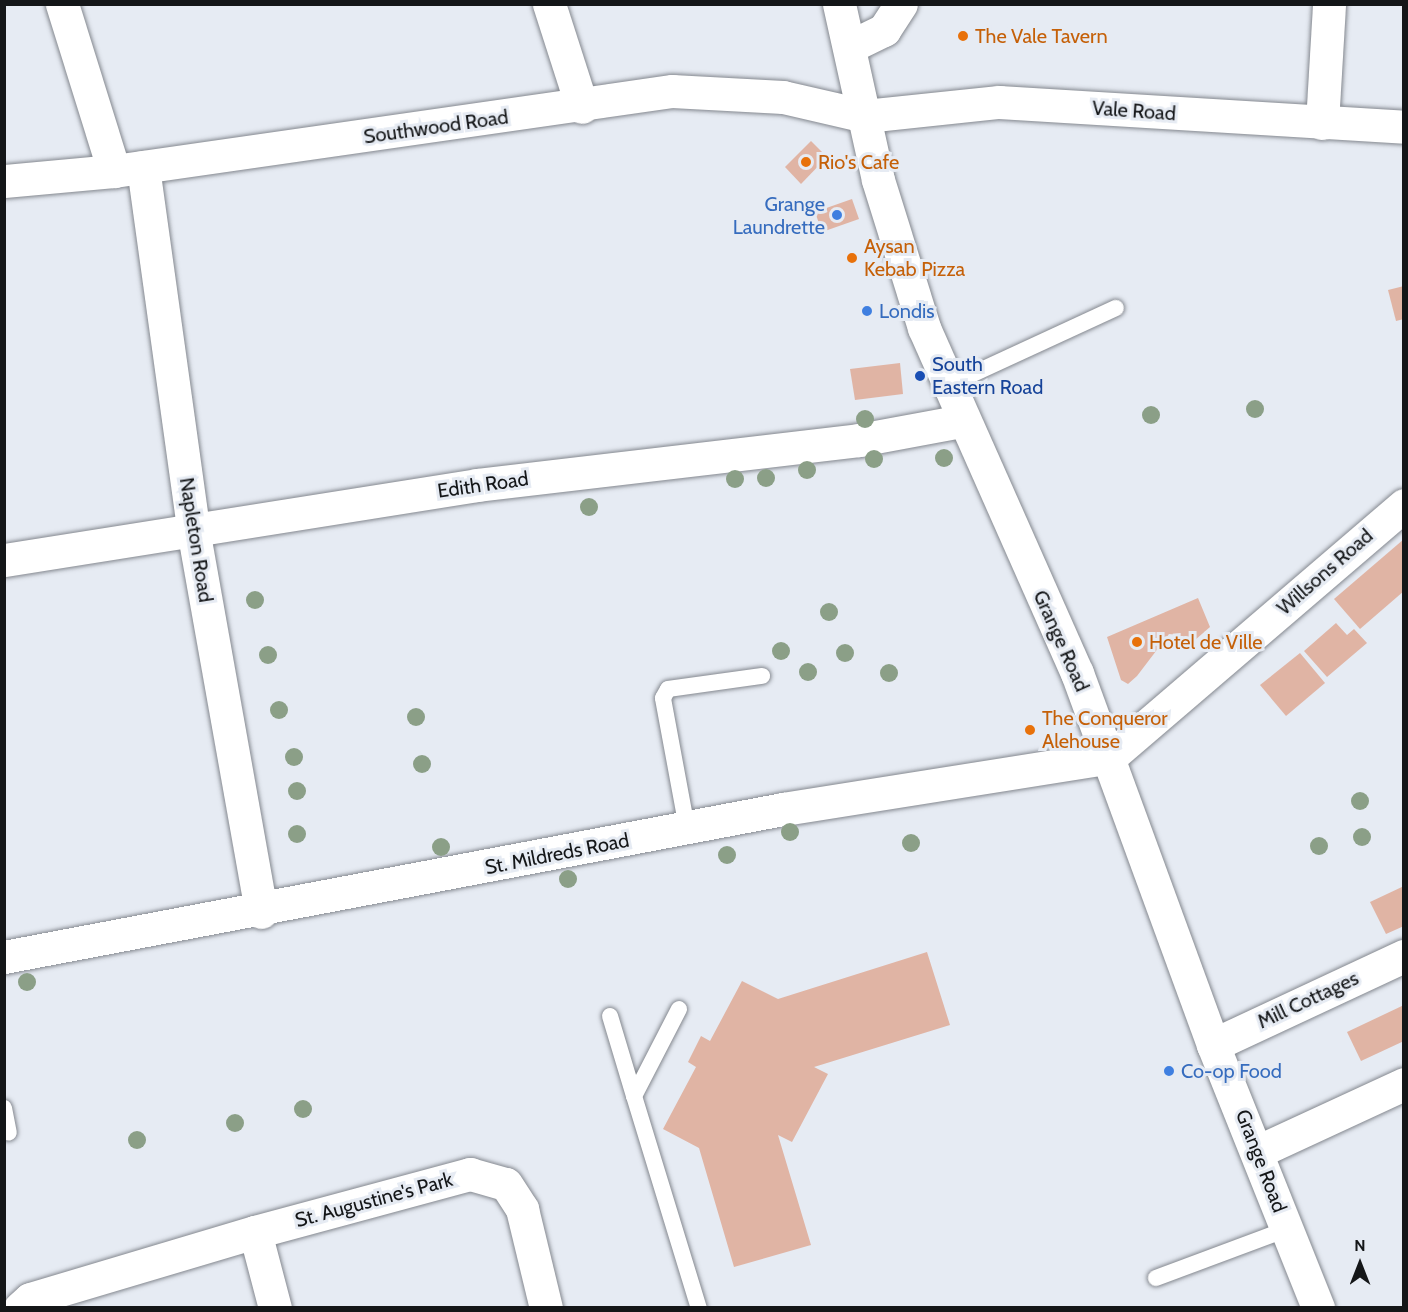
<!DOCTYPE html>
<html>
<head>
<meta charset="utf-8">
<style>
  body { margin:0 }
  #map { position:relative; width:1408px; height:1312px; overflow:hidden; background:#e6ebf3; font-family:Cabin,sans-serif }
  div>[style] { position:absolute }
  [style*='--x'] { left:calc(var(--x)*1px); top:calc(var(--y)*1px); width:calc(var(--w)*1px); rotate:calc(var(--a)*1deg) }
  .building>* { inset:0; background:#e0b4a4 }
  .roads { filter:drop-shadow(0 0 2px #84888f) drop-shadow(0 0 2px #84888f) }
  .service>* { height:16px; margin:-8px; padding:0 8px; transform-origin:8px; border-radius:8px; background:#fff }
  .minor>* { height:33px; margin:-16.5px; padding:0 16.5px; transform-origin:16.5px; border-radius:16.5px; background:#fff }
  .tertiary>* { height:33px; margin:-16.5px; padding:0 16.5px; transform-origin:16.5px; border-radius:16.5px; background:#fff }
  .trees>* { width:18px; height:18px; margin:-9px; border-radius:50%; background:#8b9f87 }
  .dots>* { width:16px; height:16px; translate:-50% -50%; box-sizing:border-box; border:3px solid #e6ebf3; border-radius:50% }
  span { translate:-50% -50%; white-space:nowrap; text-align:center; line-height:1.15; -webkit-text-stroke:6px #e6ebf3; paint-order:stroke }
  .food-label { font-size:20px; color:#c56008 }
  .left { translate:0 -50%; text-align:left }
  .street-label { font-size:20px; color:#141618 }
  .shop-label { font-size:20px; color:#366cbe }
  .right { translate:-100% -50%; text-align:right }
  .transit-label { font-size:20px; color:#164399 }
  .frame { position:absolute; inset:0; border:6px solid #141618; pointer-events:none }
  .north { position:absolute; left:1330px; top:1234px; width:60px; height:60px; -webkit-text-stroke:4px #e6ebf3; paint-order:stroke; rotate:0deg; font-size:16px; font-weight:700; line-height:24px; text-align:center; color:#141618 }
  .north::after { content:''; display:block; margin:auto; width:21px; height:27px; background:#141618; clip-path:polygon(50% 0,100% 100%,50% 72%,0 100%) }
</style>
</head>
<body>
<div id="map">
  <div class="building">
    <i style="clip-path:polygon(811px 141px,827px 157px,801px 184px,785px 167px)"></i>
    <i style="clip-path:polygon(852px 199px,859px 219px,822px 232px,815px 212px)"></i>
    <i style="clip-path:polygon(1404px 286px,1404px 319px,1396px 321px,1388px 290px)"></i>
    <i style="clip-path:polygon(900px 363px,903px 394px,855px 400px,850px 369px)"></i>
    <i style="clip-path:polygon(1404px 539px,1404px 591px,1360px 629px,1334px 599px)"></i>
    <i style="clip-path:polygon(1198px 598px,1210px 627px,1187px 647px,1179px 635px,1169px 634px,1137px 676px,1128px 684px,1121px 680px,1107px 637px)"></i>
    <i style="clip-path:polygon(1336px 623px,1347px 635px,1354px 629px,1367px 643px,1327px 677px,1304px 651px)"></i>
    <i style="clip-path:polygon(1300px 653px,1325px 683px,1286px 716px,1260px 685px)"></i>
    <i style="clip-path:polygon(1404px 886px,1404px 926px,1386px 934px,1370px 902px)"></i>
    <i style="clip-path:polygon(927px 952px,950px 1025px,814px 1067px,828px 1074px,792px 1142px,778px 1135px,811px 1245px,734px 1267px,699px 1148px,663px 1129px,696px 1067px,688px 1062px,701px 1036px,710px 1041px,742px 981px,778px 999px)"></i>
    <i style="clip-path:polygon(1404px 1005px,1404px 1041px,1361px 1061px,1347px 1032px)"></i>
  </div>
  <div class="roads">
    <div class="service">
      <i style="--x:947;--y:386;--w:186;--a:-24.8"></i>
      <i style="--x:687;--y:828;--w:132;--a:-100.5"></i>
      <i style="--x:663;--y:698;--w:10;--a:-61"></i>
      <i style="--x:668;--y:689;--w:95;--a:-7.9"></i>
      <i style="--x:679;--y:1009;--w:98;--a:117.3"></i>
      <i style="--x:634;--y:1096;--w:222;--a:73"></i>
      <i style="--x:610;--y:1016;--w:84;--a:73.3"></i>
      <i style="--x:4;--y:1108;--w:25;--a:79"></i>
      <i style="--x:1156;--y:1278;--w:140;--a:-20.5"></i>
    </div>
    <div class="minor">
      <i style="--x:62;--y:4;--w:175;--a:72.7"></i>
      <i style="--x:549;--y:4;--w:108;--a:72.2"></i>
      <i style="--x:1322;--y:123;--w:119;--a:-86.6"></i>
      <i style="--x:143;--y:167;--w:365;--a:82.1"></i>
      <i style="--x:193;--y:529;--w:389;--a:79.9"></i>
      <i style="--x:4;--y:181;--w:110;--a:-5.2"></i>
      <i style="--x:114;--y:171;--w:564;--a:-8.16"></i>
      <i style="--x:672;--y:91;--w:111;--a:3.1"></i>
      <i style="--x:783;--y:97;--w:84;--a:13"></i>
      <i style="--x:865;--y:116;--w:135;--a:-6"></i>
      <i style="--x:999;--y:102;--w:406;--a:3.5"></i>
      <i style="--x:4;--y:560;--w:479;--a:-9"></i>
      <i style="--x:477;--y:485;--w:385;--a:-6.7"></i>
      <i style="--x:859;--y:440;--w:105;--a:-10.5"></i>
      <i style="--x:4;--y:957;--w:793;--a:-10.76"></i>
      <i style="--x:783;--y:809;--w:331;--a:-9"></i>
      <i style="--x:1110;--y:757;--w:387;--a:-40.6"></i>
      <i style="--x:1213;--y:1045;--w:211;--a:-25"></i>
      <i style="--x:1259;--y:1151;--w:160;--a:-24.8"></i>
      <i style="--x:255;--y:1232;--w:79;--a:75.3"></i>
      <i style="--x:20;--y:1308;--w:13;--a:-42"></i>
      <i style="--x:30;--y:1299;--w:235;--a:-16.6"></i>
      <i style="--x:255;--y:1232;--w:223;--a:-15.1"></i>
      <i style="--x:470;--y:1174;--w:37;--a:16"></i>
      <i style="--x:506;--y:1184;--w:30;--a:57"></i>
      <i style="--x:522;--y:1209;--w:102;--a:76.4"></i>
    </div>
    <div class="tertiary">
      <i style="--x:839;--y:4;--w:180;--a:77.5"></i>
      <i style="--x:878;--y:180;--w:155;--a:72.7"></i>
      <i style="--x:924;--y:328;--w:377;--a:66.1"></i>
      <i style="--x:1077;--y:673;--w:396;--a:69.9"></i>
      <i style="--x:1213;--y:1045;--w:283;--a:68.2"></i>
      <i style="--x:851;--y:46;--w:37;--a:-26"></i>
      <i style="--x:884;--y:30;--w:31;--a:-57"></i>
    </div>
  </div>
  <div class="trees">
    <i style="left:1255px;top:409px"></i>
    <i style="left:1151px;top:415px"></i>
    <i style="left:865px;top:419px"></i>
    <i style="left:944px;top:458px"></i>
    <i style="left:874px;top:459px"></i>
    <i style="left:807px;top:470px"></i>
    <i style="left:766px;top:478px"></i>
    <i style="left:735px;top:479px"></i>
    <i style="left:589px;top:507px"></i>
    <i style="left:255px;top:600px"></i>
    <i style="left:829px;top:612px"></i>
    <i style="left:781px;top:651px"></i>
    <i style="left:845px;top:653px"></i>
    <i style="left:268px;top:655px"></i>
    <i style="left:808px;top:672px"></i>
    <i style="left:889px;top:673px"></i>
    <i style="left:279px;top:710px"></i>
    <i style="left:416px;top:717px"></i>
    <i style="left:294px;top:757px"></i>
    <i style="left:422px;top:764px"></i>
    <i style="left:297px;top:791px"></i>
    <i style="left:1360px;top:801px"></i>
    <i style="left:790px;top:832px"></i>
    <i style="left:297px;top:834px"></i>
    <i style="left:1362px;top:837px"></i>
    <i style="left:911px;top:843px"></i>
    <i style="left:1319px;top:846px"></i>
    <i style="left:441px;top:847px"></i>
    <i style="left:727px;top:855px"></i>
    <i style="left:568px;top:879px"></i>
    <i style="left:27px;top:982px"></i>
    <i style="left:303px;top:1109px"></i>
    <i style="left:235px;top:1123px"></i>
    <i style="left:137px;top:1140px"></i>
  </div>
  <div class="dots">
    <i style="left:963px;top:36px;background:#e8710a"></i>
    <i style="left:806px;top:162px;background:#e8710a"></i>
    <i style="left:837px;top:215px;background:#3f7fe0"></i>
    <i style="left:852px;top:258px;background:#e8710a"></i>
    <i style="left:867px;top:311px;background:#3f7fe0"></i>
    <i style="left:920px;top:376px;background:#1a4fb4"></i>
    <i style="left:1137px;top:642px;background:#e8710a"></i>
    <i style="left:1030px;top:730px;background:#e8710a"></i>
    <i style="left:1169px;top:1071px;background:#3f7fe0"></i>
  </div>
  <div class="food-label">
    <span class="left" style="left:975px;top:36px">The Vale Tavern</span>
    <span class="left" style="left:818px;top:162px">Rio's Cafe</span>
    <span class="left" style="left:864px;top:258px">Aysan<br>Kebab Pizza</span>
    <span class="left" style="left:1149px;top:642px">Hotel de Ville</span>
    <span class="left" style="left:1042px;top:730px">The Conqueror<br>Alehouse</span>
  </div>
  <div class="street-label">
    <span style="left:1134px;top:111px;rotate:4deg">Vale Road</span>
    <span style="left:436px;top:127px;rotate:-8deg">Southwood Road</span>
    <span style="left:483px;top:485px;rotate:-8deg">Edith Road</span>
    <span style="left:196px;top:540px;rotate:81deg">Napleton Road</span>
    <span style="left:1325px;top:572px;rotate:-41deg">Willsons Road</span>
    <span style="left:1061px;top:641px;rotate:66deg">Grange Road</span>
    <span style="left:557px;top:854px;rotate:-11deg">St. Mildreds Road</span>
    <span style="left:1308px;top:1000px;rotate:-25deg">Mill Cottages</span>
    <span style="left:1261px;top:1161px;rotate:69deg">Grange Road</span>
    <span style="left:374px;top:1200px;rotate:-15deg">St. Augustine's Park</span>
  </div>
  <div class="shop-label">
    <span class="right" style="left:825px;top:216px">Grange<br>Laundrette</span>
    <span class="left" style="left:879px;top:311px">Londis</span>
    <span class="left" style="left:1181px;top:1071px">Co-op Food</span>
  </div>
  <div class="transit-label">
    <span class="left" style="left:932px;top:376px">South<br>Eastern Road</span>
  </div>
  <div class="frame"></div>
  <div class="north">N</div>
</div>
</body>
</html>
